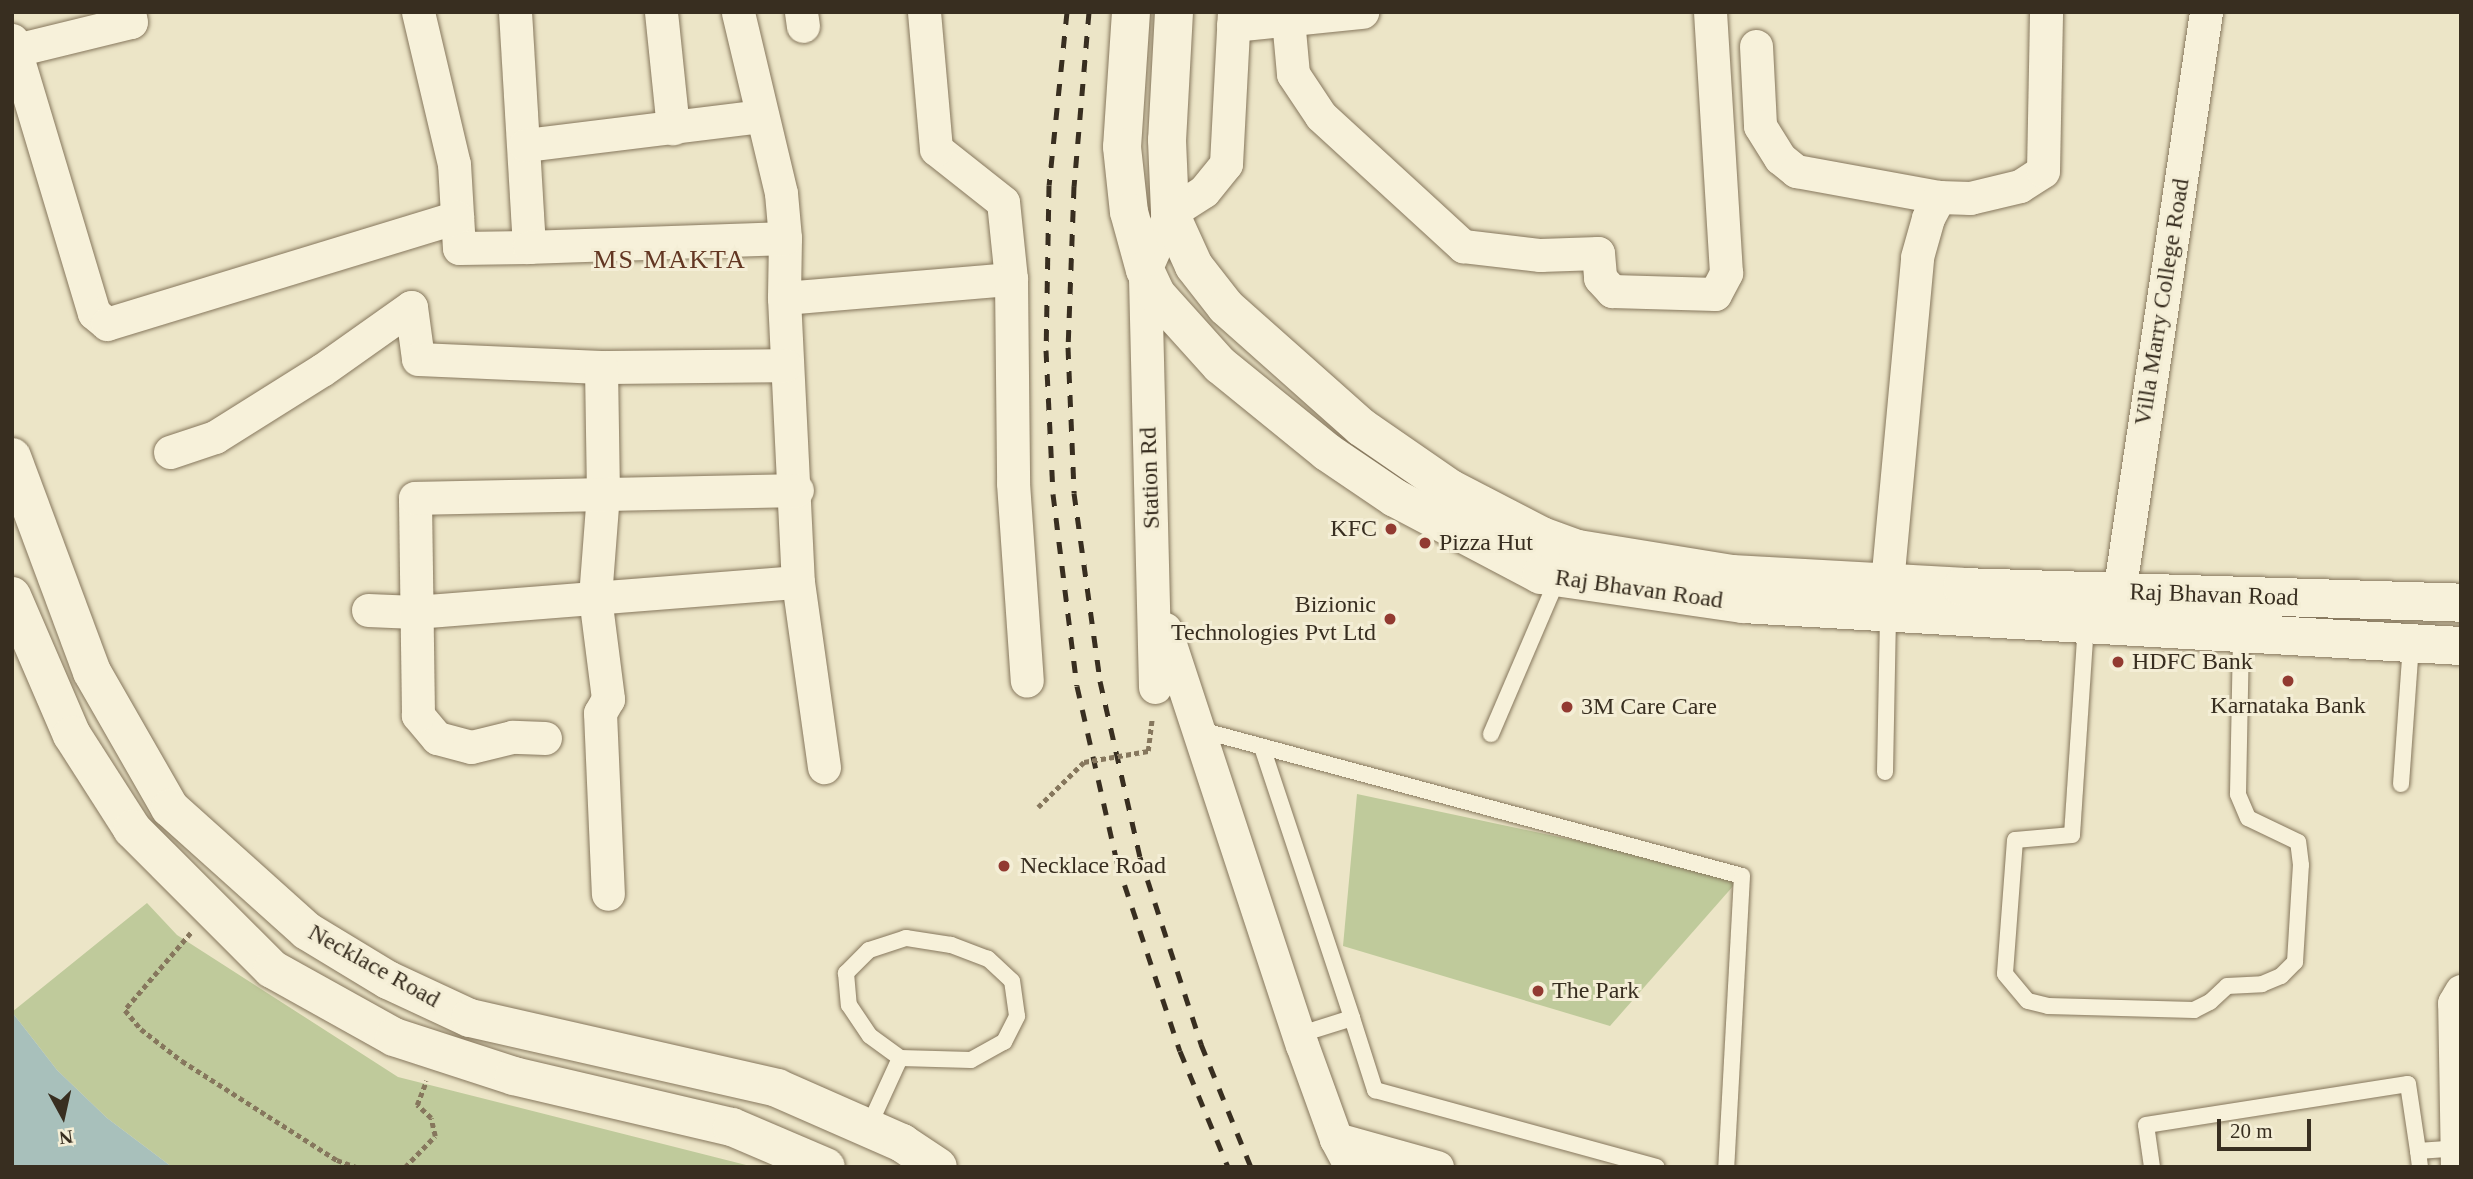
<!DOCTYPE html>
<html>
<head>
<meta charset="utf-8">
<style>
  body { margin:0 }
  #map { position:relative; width:2473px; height:1179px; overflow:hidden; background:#ece5c7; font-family:Georgia,serif }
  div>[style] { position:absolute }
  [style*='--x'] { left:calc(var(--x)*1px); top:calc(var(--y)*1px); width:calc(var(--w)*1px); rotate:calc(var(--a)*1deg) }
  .green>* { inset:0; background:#bfca9b }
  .water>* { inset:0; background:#a8c0bb }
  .path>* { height:4.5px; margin-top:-2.25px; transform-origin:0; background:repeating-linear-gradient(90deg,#86775d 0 5px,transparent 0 8.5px) }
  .roads { filter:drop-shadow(0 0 2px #86775d) drop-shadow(0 0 2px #86775d) }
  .lane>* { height:16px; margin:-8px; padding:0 8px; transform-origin:8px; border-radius:8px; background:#f7f1da }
  .street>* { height:33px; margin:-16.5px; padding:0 16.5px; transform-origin:16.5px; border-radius:16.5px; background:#f7f1da }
  .secondary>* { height:38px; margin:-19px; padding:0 19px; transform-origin:19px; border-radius:19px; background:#f7f1da }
  .rail>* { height:5px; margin-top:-2.5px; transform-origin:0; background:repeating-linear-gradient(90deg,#382e20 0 12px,transparent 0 24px) }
  .path-bridge>* { height:4.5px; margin-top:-2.25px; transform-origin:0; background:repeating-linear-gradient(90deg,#86775d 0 5px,transparent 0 8.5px) }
  .dots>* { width:19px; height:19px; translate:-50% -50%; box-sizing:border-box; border:4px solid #f4eed6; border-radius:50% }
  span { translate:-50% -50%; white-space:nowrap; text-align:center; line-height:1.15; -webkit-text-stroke:6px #f4eed6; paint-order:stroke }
  .street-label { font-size:24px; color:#382e20 }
  .poi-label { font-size:24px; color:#382e20 }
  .right { translate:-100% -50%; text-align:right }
  .left { translate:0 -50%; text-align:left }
  .neighbourhood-label { font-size:26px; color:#623622; letter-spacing:2px }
  .frame { position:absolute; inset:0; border:14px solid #382e20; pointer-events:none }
  .north { position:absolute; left:28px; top:1081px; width:70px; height:70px; -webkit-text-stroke:5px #f4eed6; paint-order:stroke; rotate:172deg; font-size:19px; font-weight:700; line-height:28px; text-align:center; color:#382e20 }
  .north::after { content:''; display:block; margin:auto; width:24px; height:32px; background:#382e20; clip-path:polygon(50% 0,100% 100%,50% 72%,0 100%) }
  .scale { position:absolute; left:2217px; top:1119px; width:94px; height:32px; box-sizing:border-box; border:4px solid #382e20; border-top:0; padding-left:9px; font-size:21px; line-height:24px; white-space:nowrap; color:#382e20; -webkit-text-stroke:5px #f4eed6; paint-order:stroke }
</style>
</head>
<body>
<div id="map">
  <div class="green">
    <i style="clip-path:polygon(1357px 794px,1742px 876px,1610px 1026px,1343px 946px)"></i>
    <i style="clip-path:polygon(147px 903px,177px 935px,398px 1077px,754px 1167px,172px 1167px,107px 1118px,57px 1070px,12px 1012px)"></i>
  </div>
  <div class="water">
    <i style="clip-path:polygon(12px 1012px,57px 1070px,107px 1118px,172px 1167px,12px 1167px)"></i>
  </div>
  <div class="path">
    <i style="--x:1148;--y:751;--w:32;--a:-83"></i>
    <i style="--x:191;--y:933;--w:101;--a:130.6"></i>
    <i style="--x:125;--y:1010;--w:25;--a:50"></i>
    <i style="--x:141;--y:1029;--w:52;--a:38"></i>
    <i style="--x:182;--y:1061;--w:184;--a:32.6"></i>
    <i style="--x:337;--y:1160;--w:20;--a:20"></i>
    <i style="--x:405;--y:1167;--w:43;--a:-45.9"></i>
    <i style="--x:435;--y:1136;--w:18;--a:-103"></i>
    <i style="--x:431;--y:1118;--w:19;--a:-137"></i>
    <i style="--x:417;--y:1105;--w:26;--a:-69"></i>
  </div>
  <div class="roads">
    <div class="lane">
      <i style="--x:2086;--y:624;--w:211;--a:93.8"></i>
      <i style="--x:2072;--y:835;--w:57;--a:175"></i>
      <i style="--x:2015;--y:840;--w:134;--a:94.3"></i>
      <i style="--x:2005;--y:974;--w:35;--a:50"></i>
      <i style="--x:2028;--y:1001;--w:21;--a:14"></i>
      <i style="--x:2048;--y:1006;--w:146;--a:1.6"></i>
      <i style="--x:2194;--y:1010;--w:18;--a:-27"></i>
      <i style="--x:2210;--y:1002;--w:23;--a:-43"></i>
      <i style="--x:2227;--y:986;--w:35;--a:-3"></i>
      <i style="--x:2262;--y:984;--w:21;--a:-23"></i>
      <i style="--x:2281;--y:976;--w:20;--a:-45"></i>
      <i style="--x:2295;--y:962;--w:97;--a:-86.5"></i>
      <i style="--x:2301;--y:865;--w:23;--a:-97"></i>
      <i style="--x:2298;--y:842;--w:55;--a:-154.4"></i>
      <i style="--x:2248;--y:818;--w:26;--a:-113"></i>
      <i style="--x:2238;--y:794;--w:161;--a:-88.9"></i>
      <i style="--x:1197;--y:729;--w:564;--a:15.09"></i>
      <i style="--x:1742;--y:876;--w:291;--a:93.1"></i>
      <i style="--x:1491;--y:734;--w:170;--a:-66.8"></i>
      <i style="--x:1262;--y:747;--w:286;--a:71.6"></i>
      <i style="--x:1352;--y:1018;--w:57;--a:162.5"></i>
      <i style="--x:1885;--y:772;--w:159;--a:-88.9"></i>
      <i style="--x:2401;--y:784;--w:141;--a:-85.9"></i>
      <i style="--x:1352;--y:1018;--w:76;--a:72.3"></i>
      <i style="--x:1375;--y:1090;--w:292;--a:15.3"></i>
      <i style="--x:868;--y:1128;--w:77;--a:-65.4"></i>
      <i style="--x:900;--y:1058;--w:71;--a:1.6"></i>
      <i style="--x:971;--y:1060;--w:38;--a:-29"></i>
      <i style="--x:1004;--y:1042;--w:29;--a:-63"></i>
      <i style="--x:1017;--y:1016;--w:35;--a:-98"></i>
      <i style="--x:1012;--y:981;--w:33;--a:-137"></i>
      <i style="--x:988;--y:959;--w:40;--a:-159"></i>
      <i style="--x:951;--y:945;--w:46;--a:-171.2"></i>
      <i style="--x:906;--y:938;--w:39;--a:162"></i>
      <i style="--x:869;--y:950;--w:33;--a:135"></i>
      <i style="--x:846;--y:973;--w:32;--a:85"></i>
      <i style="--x:849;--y:1005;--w:37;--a:56"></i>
      <i style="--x:870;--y:1036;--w:37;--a:36"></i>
      <i style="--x:2152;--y:1167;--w:42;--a:-98.1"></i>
      <i style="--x:2146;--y:1125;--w:265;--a:-8.9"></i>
      <i style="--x:2408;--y:1084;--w:68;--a:81.5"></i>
      <i style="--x:2420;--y:1167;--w:16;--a:-97"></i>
      <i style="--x:2418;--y:1151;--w:39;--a:-4"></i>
    </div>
    <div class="street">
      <i style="--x:418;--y:12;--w:156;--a:76.7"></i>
      <i style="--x:454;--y:164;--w:84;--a:86.6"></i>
      <i style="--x:459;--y:248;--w:70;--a:-0.8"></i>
      <i style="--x:529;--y:247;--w:235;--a:-93.4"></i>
      <i style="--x:661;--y:12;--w:117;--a:84.1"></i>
      <i style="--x:801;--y:12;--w:14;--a:82"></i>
      <i style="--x:1288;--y:19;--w:55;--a:84.8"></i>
      <i style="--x:1293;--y:74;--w:50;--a:56.3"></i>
      <i style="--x:1321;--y:116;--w:193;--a:42.5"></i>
      <i style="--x:1463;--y:246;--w:78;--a:6.7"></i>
      <i style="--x:1540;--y:255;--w:58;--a:-2"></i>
      <i style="--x:1598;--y:253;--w:25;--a:85"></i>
      <i style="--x:1600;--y:278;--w:18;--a:47"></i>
      <i style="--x:1612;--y:291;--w:103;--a:1.7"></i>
      <i style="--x:1715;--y:294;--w:24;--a:-62"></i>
      <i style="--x:1726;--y:273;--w:261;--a:-93.5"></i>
      <i style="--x:1233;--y:25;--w:130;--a:-5.8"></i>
      <i style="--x:12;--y:40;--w:285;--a:73.3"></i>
      <i style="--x:94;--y:313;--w:17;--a:40"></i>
      <i style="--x:107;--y:324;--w:366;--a:-17"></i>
      <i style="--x:1756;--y:46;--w:80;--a:87.1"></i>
      <i style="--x:1760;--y:126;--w:38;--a:58"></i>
      <i style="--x:1780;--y:158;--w:21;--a:39"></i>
      <i style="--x:1796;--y:171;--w:145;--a:10.3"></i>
      <i style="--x:16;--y:50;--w:118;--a:-13.7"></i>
      <i style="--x:131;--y:22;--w:10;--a:-101"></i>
      <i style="--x:525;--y:145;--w:237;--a:-7"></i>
      <i style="--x:785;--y:238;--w:60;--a:91"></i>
      <i style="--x:784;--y:298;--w:228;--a:-4.8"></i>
      <i style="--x:1011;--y:279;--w:77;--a:-95.9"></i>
      <i style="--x:1003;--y:202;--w:85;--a:-141.7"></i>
      <i style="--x:936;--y:149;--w:138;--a:-95"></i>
      <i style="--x:529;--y:247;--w:256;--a:-2"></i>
      <i style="--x:785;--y:238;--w:45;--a:-95.1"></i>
      <i style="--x:781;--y:193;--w:186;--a:-103.4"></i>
      <i style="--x:1011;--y:279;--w:204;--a:89.4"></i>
      <i style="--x:1013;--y:483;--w:198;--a:86"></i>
      <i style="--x:784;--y:298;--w:284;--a:87.2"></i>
      <i style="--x:798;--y:582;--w:187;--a:82"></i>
      <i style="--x:601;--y:367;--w:184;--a:-0.6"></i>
      <i style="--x:170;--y:452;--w:47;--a:-18.4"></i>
      <i style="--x:215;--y:437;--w:126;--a:-32.1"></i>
      <i style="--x:322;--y:370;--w:109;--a:-35.3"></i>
      <i style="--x:411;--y:307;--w:52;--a:82.3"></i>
      <i style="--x:418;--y:359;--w:183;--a:2.5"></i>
      <i style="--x:601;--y:367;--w:126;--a:89.1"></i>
      <i style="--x:603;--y:493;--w:104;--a:94.4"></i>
      <i style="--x:595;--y:597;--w:103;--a:82.7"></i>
      <i style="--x:608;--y:699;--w:16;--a:120"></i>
      <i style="--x:600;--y:713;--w:181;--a:87.5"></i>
      <i style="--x:1887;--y:583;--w:327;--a:-84.7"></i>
      <i style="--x:1917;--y:257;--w:41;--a:-74.2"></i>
      <i style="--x:1928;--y:218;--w:24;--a:-62"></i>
      <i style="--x:1939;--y:197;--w:31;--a:2"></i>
      <i style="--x:1970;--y:198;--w:51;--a:-13.5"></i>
      <i style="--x:2020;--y:186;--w:27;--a:-33"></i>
      <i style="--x:2043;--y:171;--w:159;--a:-88.9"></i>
      <i style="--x:2119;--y:593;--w:587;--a:-81.48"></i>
      <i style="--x:368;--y:610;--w:47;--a:2.4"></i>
      <i style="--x:415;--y:612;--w:384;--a:-4.5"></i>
      <i style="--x:1165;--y:629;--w:438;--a:71.8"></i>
      <i style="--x:1302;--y:1045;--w:100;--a:70.1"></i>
      <i style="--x:1336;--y:1139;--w:32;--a:62"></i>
      <i style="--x:1155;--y:687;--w:417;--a:-91.4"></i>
      <i style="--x:1145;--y:270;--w:62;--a:-66.3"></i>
      <i style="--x:1170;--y:213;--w:40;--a:-32.9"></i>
      <i style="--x:1204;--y:191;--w:35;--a:-51"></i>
      <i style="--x:1226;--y:164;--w:152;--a:-87"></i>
      <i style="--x:545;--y:738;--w:33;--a:-178"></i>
      <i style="--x:512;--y:737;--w:42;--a:166.3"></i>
      <i style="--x:471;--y:747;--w:35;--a:-165"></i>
      <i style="--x:437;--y:738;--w:30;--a:-130"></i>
      <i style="--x:418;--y:715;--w:217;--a:-90.8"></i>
      <i style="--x:415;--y:498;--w:382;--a:-1.2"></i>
      <i style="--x:1336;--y:1139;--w:105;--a:15.5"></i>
      <i style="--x:2457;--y:1167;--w:164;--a:-91"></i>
      <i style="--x:2454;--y:1003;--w:14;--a:-60"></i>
    </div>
    <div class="secondary">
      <i style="--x:1131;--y:12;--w:135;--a:93.8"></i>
      <i style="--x:1122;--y:147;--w:65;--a:83.9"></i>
      <i style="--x:1129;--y:212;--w:60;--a:74.6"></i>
      <i style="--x:1145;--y:270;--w:26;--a:65"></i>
      <i style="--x:1156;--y:294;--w:96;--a:48"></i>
      <i style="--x:1220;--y:365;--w:138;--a:39.1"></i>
      <i style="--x:1327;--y:452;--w:82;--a:34.1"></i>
      <i style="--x:1395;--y:498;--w:165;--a:27.8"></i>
      <i style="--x:1541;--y:575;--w:204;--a:8.2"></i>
      <i style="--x:1743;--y:604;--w:719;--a:3.35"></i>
      <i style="--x:1174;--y:12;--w:128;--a:93.1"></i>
      <i style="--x:1167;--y:140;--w:73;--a:87.6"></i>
      <i style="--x:1170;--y:213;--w:58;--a:65.6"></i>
      <i style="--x:1194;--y:266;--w:52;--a:52"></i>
      <i style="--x:1226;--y:307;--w:181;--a:41.6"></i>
      <i style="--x:1361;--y:427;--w:109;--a:34.6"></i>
      <i style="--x:1451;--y:489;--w:102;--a:27.3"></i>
      <i style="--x:1542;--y:536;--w:38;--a:20"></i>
      <i style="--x:1578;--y:549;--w:156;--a:9.2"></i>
      <i style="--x:1732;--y:574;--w:230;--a:3.2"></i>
      <i style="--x:1962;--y:587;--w:499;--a:1.8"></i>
      <i style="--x:12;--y:457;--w:229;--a:69.6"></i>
      <i style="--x:92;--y:672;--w:157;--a:60.2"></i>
      <i style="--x:170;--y:808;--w:184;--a:41.9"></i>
      <i style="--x:307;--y:931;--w:95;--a:31.2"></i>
      <i style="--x:388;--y:980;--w:90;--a:24.9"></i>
      <i style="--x:470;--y:1018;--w:315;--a:12.8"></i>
      <i style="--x:777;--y:1088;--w:137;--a:23.7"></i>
      <i style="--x:902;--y:1143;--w:43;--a:33.7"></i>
      <i style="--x:12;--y:596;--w:151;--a:66.7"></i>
      <i style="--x:72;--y:735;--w:112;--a:57.4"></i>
      <i style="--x:132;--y:829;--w:198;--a:45"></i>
      <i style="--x:272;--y:969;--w:140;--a:29.1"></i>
      <i style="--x:394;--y:1037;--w:126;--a:18"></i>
      <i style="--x:514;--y:1076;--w:224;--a:13.2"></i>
      <i style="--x:732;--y:1127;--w:102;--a:23.1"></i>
    </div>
  </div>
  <div class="rail">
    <i style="--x:1067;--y:12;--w:174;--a:95.9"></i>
    <i style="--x:1049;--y:185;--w:165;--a:91"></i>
    <i style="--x:1046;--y:350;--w:144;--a:87.2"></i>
    <i style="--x:1053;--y:494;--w:193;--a:82.9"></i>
    <i style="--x:1077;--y:686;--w:180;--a:77.2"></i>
    <i style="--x:1117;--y:862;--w:199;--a:71.6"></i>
    <i style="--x:1180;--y:1051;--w:126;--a:67.5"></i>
    <i style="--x:1089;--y:12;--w:175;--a:94.9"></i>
    <i style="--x:1074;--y:186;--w:161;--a:92.1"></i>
    <i style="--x:1068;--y:347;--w:146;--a:87.6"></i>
    <i style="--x:1074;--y:493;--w:190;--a:82.1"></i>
    <i style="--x:1100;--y:681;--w:180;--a:77.2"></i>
    <i style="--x:1140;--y:857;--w:197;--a:71.9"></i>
    <i style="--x:1201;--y:1044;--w:133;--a:67.9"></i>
  </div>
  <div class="path-bridge">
    <i style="--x:1038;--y:807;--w:64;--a:-44.4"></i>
    <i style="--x:1084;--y:762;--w:65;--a:-9.8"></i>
  </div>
  <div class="dots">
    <i style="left:1391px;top:529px;background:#923a31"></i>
    <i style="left:1425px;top:543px;background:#923a31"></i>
    <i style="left:1390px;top:619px;background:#923a31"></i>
    <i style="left:2118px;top:662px;background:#923a31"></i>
    <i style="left:2288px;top:681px;background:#923a31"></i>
    <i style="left:1567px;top:707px;background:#923a31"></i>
    <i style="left:1004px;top:866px;background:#923a31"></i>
    <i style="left:1538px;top:991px;background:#923a31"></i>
  </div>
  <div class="street-label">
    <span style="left:2162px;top:302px;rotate:-81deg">Villa Marry College Road</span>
    <span style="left:1150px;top:478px;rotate:-92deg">Station Rd</span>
    <span style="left:1639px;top:589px;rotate:8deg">Raj Bhavan Road</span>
    <span style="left:2214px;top:595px;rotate:2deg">Raj Bhavan Road</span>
    <span style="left:374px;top:966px;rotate:29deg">Necklace Road</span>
  </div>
  <div class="poi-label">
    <span class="right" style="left:1377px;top:529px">KFC</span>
    <span class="left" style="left:1439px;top:543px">Pizza Hut</span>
    <span class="right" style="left:1376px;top:619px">Bizionic<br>Technologies Pvt Ltd</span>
    <span class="left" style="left:2132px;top:662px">HDFC Bank</span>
    <span style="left:2288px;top:706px">Karnataka Bank</span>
    <span class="left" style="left:1581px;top:707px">3M Care Care</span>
    <span class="left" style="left:1020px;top:866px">Necklace Road</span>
    <span class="left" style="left:1552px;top:991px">The Park</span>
  </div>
  <div class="neighbourhood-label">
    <span style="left:670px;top:260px">MS MAKTA</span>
  </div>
  <div class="frame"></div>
  <div class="north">N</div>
  <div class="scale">20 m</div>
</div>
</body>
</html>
